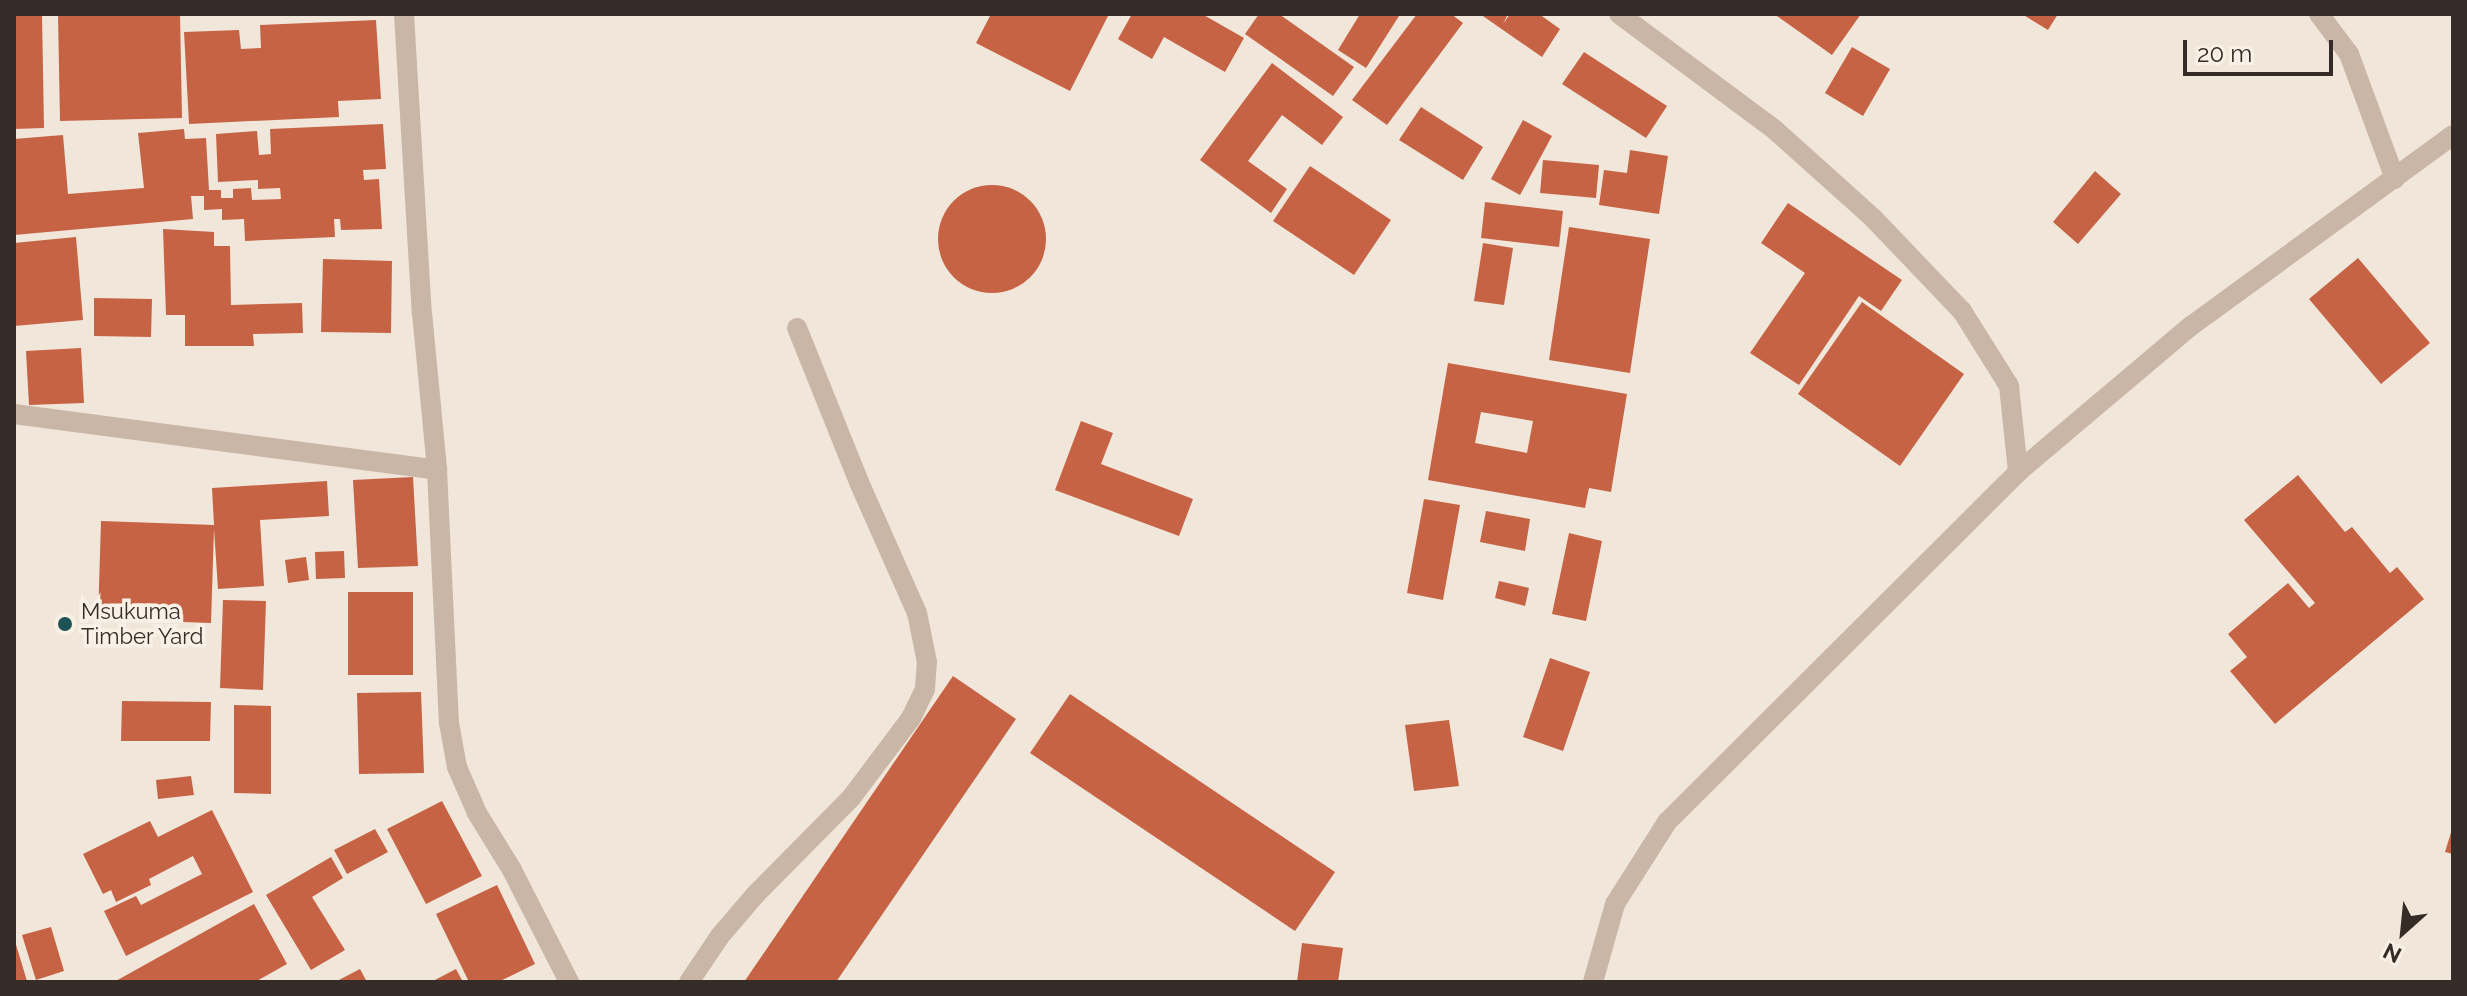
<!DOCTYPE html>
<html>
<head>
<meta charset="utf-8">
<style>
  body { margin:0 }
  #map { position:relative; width:2467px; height:996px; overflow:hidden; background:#f1e6da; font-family:Raleway,sans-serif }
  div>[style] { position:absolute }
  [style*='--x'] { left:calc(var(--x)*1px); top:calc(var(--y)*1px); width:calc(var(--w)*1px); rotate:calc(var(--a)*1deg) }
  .building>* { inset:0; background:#c66344 }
  .round { border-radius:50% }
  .minor>* { height:20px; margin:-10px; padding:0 10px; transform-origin:10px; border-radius:10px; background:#c9b6a6 }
  .dots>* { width:22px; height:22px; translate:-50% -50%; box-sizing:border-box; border:4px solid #f9f1e6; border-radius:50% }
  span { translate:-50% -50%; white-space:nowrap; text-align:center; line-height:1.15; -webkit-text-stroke:7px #f9f1e6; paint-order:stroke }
  .poi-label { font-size:22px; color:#362c27 }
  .left { translate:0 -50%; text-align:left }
  .frame { position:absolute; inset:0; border:16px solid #362c27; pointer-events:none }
  .north { position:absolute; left:2363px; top:892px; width:80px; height:80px; -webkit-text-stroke:6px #f9f1e6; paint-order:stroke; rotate:207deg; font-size:22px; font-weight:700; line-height:32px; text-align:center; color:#362c27 }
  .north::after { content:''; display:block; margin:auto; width:28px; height:36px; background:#362c27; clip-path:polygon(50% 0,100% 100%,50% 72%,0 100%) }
  .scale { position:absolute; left:2183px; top:40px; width:150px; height:36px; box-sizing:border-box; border:4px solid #362c27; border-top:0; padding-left:10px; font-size:24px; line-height:28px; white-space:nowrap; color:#362c27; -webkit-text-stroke:6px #f9f1e6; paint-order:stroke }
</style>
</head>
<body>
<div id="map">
  <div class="building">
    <i style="clip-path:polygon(14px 14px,42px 14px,44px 128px,14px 129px)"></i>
    <i style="clip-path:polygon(58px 14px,180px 14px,182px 118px,60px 121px)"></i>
    <i style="clip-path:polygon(991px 14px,1109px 14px,1070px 91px,976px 43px)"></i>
    <i style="clip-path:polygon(1132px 14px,1202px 14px,1244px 38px,1225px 72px,1164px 37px,1152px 59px,1118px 39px)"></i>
    <i style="clip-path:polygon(1259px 14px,1279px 14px,1354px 67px,1333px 96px,1245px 34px)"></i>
    <i style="clip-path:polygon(1360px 14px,1399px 16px,1366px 68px,1338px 50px)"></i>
    <i style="clip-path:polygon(1417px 14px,1451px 14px,1463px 23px,1387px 125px,1352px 100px)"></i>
    <i style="clip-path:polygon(1480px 14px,1508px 14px,1503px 24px,1510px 14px,1539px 14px,1560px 29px,1542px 57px)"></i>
    <i style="clip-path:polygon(1774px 14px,1861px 14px,1832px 55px)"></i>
    <i style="clip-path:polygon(2022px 14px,2058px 14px,2048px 30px)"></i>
    <i style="clip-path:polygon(376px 20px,381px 99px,338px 101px,339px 117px,189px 124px,184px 32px,239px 30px,241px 49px,261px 48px,260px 25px)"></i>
    <i style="clip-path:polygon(1852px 47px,1890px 69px,1863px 116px,1825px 93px)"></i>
    <i style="clip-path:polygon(1584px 52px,1667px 106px,1646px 138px,1562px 84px)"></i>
    <i style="clip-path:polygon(1272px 63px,1343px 117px,1322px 145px,1282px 115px,1248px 161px,1287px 189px,1271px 213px,1200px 160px)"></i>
    <i style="clip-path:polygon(1421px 107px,1483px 147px,1463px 180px,1399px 140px)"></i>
    <i style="clip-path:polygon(1523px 120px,1552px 136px,1520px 195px,1491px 179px)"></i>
    <i style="clip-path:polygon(383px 124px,386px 169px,363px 170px,364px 180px,379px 179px,382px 229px,341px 230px,340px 219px,334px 219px,335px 237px,245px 241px,244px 219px,222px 220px,222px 209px,204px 210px,204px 196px,191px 196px,193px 219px,14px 235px,14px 139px,63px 135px,68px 194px,144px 188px,138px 133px,184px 129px,185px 139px,206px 138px,209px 190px,221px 190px,221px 198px,233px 198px,233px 189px,251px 188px,252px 200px,281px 199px,280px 188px,258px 189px,258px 180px,218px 182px,216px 134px,257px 131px,259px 155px,271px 154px,270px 129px)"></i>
    <i style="clip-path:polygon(1630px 150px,1668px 156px,1659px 214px,1599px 205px,1604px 170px,1627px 173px)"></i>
    <i style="clip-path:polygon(1543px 160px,1599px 165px,1596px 198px,1540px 193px)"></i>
    <i style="clip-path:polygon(1310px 166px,1391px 220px,1354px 275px,1273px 221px)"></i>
    <i style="clip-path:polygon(2095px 171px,2121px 194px,2078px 244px,2053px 222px)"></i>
    <i class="round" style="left:938px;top:185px;width:108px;height:108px"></i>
    <i style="clip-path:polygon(1485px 202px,1563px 211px,1559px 247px,1481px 238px)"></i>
    <i style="clip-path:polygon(1788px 203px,1902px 280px,1881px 311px,1859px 296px,1799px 385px,1750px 353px,1805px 273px,1761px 243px)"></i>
    <i style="clip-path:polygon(1569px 227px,1650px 239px,1630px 373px,1549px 360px)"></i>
    <i style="clip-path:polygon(163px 229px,214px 232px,214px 246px,230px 246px,231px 305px,302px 303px,303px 333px,253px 334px,254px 346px,185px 346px,185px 315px,166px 315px)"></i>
    <i style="clip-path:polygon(76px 237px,83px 320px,14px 326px,14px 243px)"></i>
    <i style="clip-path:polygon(1483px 243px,1513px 248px,1504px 305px,1474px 301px)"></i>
    <i style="clip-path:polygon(2358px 258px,2430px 343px,2381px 384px,2309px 299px)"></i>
    <i style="clip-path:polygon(323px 259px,392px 261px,391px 333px,321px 332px)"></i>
    <i style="clip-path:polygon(94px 298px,152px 299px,151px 337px,94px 336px)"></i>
    <i style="clip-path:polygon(1862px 302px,1964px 374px,1900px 466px,1798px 394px)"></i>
    <i style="clip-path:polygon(81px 348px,84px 403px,29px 405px,26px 351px)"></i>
    <i style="clip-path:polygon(evenodd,1448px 363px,1627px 394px,1611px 492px,1589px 488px,1585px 508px,1428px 480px,1448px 363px,1481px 412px,1533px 421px,1527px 453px,1475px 443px,1481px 412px)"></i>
    <i style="clip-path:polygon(1081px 421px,1113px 433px,1101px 464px,1193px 499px,1179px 536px,1055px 490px)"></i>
    <i style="clip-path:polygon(2298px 475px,2345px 532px,2352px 527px,2390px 573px,2397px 567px,2424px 599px,2275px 724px,2230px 671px,2247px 657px,2228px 634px,2288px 583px,2309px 608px,2315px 603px,2244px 520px)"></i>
    <i style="clip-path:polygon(413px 477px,418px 566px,358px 568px,353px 480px)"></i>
    <i style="clip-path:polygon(327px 481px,329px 516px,260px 520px,264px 586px,218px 589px,214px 529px,211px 623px,98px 619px,101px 521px,214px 525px,212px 488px)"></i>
    <i style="clip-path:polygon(1424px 499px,1460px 505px,1443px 600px,1407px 593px)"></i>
    <i style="clip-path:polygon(1486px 511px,1530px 519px,1525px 551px,1480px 542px)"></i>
    <i style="clip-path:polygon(1569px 533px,1602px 541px,1586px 621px,1552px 614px)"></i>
    <i style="clip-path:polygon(344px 551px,345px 578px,316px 579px,315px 552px)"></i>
    <i style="clip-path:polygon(306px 557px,309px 580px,288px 583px,285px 560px)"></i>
    <i style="clip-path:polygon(1499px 581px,1529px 588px,1525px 606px,1495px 598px)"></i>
    <i style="clip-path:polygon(348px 592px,413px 592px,413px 675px,348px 675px)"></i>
    <i style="clip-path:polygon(223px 600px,266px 601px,263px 690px,220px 688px)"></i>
    <i style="clip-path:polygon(1550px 658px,1590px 672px,1563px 751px,1523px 737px)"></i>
    <i style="clip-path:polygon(953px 676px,1016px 719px,836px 982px,744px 982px)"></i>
    <i style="clip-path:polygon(421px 692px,424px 773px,359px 774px,357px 693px)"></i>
    <i style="clip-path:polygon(1070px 694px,1335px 872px,1295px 931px,1030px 753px)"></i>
    <i style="clip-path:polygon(122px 701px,211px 702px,210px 741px,121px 741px)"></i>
    <i style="clip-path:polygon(234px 705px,271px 706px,271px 794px,234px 793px)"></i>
    <i style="clip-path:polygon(1449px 720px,1459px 786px,1414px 791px,1405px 725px)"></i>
    <i style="clip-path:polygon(191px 776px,194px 795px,158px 799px,156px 780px)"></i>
    <i style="clip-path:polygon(442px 801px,482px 876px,426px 904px,387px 829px)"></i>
    <i style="clip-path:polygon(212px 810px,253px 892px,126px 956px,104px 911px,136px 896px,141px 905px,202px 874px,193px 856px,149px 879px,151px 885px,116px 902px,111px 890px,103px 894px,83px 854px,150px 821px,158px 837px)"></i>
    <i style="clip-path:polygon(2453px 826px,2453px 854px,2445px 852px)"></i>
    <i style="clip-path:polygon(375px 829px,388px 852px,347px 874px,334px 850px)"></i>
    <i style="clip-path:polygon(331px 857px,343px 878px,312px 897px,345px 950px,311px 970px,266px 895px)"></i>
    <i style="clip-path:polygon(497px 885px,535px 964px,498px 982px,469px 982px,436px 914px)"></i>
    <i style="clip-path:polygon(254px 904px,287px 964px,255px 982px,114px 982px)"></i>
    <i style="clip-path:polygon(51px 927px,64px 971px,36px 980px,22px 935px)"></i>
    <i style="clip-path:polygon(14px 938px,27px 981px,22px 982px,14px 982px)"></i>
    <i style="clip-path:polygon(1302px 943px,1343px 948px,1338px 982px,1297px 982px)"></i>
    <i style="clip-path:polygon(360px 969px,367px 982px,335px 982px)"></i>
    <i style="clip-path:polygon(456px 969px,463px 982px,431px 982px)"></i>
  </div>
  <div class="minor">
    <i style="--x:404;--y:14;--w:300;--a:86.6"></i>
    <i style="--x:422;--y:313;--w:158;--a:84.5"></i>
    <i style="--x:437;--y:470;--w:253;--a:87.3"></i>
    <i style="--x:449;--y:723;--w:45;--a:79.7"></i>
    <i style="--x:457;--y:767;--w:50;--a:66.5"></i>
    <i style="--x:477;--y:813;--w:67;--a:58.4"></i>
    <i style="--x:512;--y:870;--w:126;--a:63"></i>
    <i style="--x:1619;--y:14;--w:194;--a:36.6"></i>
    <i style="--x:1775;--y:130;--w:132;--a:41.9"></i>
    <i style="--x:1873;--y:218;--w:129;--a:46.3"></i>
    <i style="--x:1962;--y:311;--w:89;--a:57.9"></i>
    <i style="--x:2009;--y:386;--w:86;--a:84"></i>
    <i style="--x:2319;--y:14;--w:50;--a:53.1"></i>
    <i style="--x:2349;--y:54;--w:133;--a:69.8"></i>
    <i style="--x:14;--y:414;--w:427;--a:7.5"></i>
    <i style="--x:689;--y:982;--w:55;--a:-56"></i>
    <i style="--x:720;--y:936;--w:54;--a:-49.5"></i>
    <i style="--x:755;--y:895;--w:136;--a:-45.3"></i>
    <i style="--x:851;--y:798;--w:100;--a:-53.1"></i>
    <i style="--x:911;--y:718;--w:32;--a:-64"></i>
    <i style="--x:925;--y:689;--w:27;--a:-86"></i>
    <i style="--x:927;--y:662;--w:50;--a:-101.5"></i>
    <i style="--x:917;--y:613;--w:143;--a:-113.9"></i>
    <i style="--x:859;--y:482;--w:166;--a:-111.9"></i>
    <i style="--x:1593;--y:982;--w:81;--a:-74.2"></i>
    <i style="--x:1615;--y:904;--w:97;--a:-57.6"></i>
    <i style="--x:1667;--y:822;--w:496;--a:-44.9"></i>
    <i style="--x:2018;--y:472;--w:226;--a:-40.2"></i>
    <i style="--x:2191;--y:326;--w:324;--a:-36.1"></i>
  </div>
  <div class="dots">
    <i style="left:65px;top:624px;background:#1d5357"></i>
  </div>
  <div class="poi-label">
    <span class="left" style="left:81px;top:624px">Msukuma<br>Timber Yard</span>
  </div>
  <div class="frame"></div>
  <div class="north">N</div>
  <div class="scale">20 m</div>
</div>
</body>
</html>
